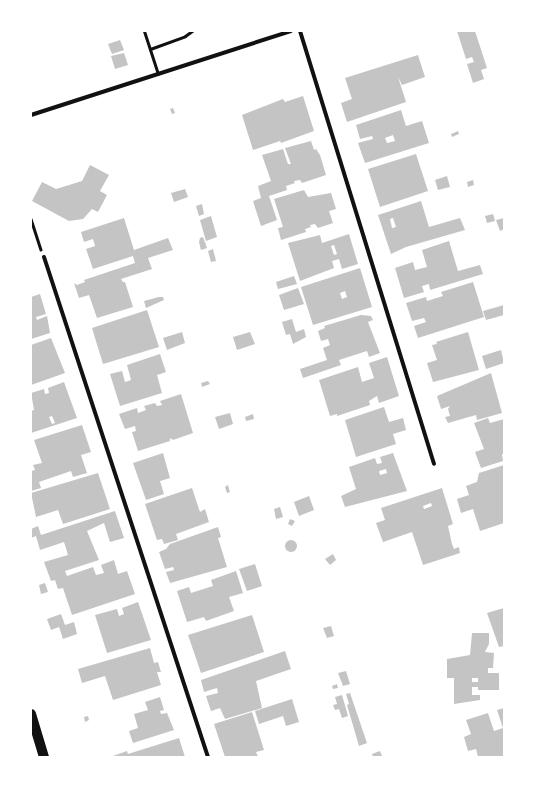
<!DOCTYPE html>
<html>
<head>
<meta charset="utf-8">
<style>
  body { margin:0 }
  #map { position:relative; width:535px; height:788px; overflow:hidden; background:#fff; font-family:Commissioner,sans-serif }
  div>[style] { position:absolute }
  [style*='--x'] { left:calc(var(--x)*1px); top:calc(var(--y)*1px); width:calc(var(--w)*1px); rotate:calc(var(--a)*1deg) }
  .building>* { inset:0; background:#c4c4c4 }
  .round { border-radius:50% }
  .path>* { height:2.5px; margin:-1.25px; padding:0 1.25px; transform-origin:1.25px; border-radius:1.25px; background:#111 }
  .service>* { height:3px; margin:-1.5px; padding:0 1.5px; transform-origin:1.5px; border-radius:1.5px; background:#111 }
  .minor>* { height:4px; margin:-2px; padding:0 2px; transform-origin:2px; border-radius:2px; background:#111 }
  .primary>* { height:10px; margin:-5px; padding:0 5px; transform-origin:5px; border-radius:5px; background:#111 }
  span { translate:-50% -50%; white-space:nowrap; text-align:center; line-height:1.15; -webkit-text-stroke:3.5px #fff; paint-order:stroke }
  .frame { position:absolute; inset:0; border:32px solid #fff; pointer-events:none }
</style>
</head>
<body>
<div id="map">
  <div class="building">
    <i style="clip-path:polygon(457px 31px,475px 31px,487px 68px,481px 70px,484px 79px,473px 83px,467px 64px,474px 62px,472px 57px,466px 59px)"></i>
    <i style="clip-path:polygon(120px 40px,124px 50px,112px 54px,108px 44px)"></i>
    <i style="clip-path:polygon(124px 53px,128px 65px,115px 69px,111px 56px)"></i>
    <i style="clip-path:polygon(418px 55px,425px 77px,402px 85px,398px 77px,406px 102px,347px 122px,341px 103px,352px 99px,345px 78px)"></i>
    <i style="clip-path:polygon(303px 96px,314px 131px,281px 143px,280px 141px,253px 150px,242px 115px,283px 99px,285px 102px)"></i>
    <i style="clip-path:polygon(173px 108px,175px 113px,172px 114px,170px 109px)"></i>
    <i style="clip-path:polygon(evenodd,401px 110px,406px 126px,422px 121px,429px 143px,365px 163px,358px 143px,373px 139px,372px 136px,360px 139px,356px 125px,401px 110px,393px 135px,395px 141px,387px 143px,385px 138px,393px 135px)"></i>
    <i style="clip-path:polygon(458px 131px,459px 134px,452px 137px,451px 134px)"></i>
    <i style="clip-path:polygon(311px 141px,314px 150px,316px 149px,320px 155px,326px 175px,302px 183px,300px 180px,294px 181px,295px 183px,286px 186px,287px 190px,269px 196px,277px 220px,261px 226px,253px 201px,261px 198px,258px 186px,271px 181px,262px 155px,283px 149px,288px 164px,291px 164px,285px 148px)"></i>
    <i style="clip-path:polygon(416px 154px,428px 191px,380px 207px,368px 169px)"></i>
    <i style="clip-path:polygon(90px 165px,109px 175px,100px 191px,107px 195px,98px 212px,92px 209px,83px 219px,69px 221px,32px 201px,42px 182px,56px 189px,82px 181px)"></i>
    <i style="clip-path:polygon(447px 176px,450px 187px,438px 190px,435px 180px)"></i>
    <i style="clip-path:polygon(473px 180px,474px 185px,468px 187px,467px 182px)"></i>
    <i style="clip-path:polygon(185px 189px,188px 197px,174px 202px,171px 193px)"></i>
    <i style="clip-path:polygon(304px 190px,308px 197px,331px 193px,336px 209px,329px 211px,333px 223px,318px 228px,315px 224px,310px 225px,311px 227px,305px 229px,306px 232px,281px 240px,278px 228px,283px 227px,274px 199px)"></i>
    <i style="clip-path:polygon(evenodd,421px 201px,429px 227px,460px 218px,465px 230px,406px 247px,391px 254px,378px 215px,421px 201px,393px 218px,396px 227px,392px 228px,390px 219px,393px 218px)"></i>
    <i style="clip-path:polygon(202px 204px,204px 214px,199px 216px,196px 206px)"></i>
    <i style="clip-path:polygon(493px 214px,495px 221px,487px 223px,485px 216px)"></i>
    <i style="clip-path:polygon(211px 216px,217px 237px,206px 241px,200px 220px)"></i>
    <i style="clip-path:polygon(124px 218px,134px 250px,168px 238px,173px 250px,148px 258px,152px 269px,121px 279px,123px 282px,125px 282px,133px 307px,97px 318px,89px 295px,79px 298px,74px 283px,77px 285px,85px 282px,84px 280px,135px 263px,133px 256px,93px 269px,86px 249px,95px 246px,93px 239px,84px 242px,81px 232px)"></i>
    <i style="clip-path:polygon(504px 218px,504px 229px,500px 231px,496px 220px)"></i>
    <i style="clip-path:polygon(evenodd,349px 234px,358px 264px,342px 269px,339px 259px,332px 261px,334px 268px,300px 281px,288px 243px,320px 235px,322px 243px,349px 234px,334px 245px,337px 254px,334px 255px,331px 246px,334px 245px)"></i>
    <i style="clip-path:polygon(203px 237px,207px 248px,201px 250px,199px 242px,200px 238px)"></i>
    <i style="clip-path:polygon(449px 241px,458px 271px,480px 265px,483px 274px,430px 290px,429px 284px,422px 286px,424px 292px,404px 298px,395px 268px,413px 262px,415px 270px,427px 267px,422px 250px)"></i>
    <i style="clip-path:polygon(213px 249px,216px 261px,211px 262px,208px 251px)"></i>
    <i style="clip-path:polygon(evenodd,360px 268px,372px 307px,313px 325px,301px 287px,360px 268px,345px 291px,347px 297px,342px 299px,340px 293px,345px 291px)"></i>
    <i style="clip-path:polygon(294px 276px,297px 284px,278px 289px,276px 282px)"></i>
    <i style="clip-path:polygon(473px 282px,484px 317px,418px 338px,414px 326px,426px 322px,424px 318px,412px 321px,406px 303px,426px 297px,427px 301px,443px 296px,441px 292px)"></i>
    <i style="clip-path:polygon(298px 288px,304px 304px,284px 310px,279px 295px)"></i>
    <i style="clip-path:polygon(40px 294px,46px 314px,36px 317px,37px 320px,47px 316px,50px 333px,31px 339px,31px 297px)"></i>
    <i style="clip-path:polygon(159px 297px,163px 297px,164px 300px,146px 308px,144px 301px)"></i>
    <i style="clip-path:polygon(504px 305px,504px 315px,486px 320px,483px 311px)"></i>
    <i style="clip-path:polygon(147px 310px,159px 347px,103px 364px,92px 328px)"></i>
    <i style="clip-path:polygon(361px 315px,371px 316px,373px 320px,368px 322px,380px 353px,369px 357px,367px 351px,339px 360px,341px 365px,303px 378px,300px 369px,327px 360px,323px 348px,330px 345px,328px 339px,321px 341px,318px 331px,325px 328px,324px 326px)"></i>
    <i style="clip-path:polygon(292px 319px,296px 332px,304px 329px,306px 337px,293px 344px,290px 334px,286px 335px,282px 322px)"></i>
    <i style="clip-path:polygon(182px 332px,185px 343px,167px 350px,163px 338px)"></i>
    <i style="clip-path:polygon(250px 332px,255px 344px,237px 350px,233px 337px)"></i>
    <i style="clip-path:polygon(468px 332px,479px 370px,433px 382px,427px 363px,437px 360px,432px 345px,437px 344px,436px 342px)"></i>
    <i style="clip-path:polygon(51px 338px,65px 373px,31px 385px,31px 345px)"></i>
    <i style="clip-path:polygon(501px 350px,504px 363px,486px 369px,482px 356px)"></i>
    <i style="clip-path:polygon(160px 354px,166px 372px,157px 375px,162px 393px,120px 406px,110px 374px,122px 371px,125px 382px,131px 380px,127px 365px)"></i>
    <i style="clip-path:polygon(387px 357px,399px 396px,379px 403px,377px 396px,369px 401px,370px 405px,337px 416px,337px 414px,330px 416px,319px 380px,358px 367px,362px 382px,374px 378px,369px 363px)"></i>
    <i style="clip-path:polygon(491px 373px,502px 413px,477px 420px,476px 415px,448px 423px,445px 417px,450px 416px,448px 409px,450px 406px,441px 409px,437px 396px)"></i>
    <i style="clip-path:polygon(208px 381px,210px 384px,202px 387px,201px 383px)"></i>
    <i style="clip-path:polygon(evenodd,64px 382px,77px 418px,31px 433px,31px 411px,34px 410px,31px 393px,44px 389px,45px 394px,49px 393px,48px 388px,64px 382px,52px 416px,55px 423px,52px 424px,49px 417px,52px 416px)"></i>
    <i style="clip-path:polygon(181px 394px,193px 433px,173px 440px,170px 438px,170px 441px,138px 451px,132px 432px,136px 431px,135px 426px,125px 429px,119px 414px,137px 408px,138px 413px,146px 410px,144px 406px,155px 403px,157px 406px,162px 405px,160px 401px)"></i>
    <i style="clip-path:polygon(384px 407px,389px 422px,403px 418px,406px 430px,393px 434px,396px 444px,356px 457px,345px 420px)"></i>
    <i style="clip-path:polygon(230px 413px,233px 424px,219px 429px,215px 417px)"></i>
    <i style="clip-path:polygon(253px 414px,254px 419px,246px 421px,245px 417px)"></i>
    <i style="clip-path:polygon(488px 418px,490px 423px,504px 419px,504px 454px,502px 454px,503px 461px,481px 468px,475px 452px,484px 449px,474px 423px)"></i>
    <i style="clip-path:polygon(82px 425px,91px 452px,81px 455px,87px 473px,73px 477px,71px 471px,39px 482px,41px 488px,31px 491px,31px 471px,35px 470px,33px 465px,42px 463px,34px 440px)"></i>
    <i style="clip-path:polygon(163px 453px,170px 478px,160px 481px,164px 494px,146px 500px,133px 463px)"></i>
    <i style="clip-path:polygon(evenodd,393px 453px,407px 491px,345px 507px,341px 496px,356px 489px,349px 467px,375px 458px,377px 464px,382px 463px,380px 457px,393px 453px,386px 469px,387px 473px,380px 475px,379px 471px,386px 469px)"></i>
    <i style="clip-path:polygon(504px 465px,504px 523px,480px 531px,473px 509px,461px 513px,457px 499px,469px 495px,466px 486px,477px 482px,479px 473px)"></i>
    <i style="clip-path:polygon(98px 473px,110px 509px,63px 524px,58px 510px,36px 517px,31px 493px)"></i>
    <i style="clip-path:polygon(228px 485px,230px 492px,227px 493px,225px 487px)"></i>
    <i style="clip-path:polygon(192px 488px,200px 512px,205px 509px,209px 522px,176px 534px,178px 540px,164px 544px,162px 539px,157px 540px,145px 504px)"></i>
    <i style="clip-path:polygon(evenodd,442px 488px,453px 524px,448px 526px,452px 544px,454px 549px,459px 547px,460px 553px,423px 565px,412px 532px,383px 542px,376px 523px,385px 520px,381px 508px,442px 488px,431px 503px,432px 506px,424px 509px,423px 506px,431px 503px)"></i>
    <i style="clip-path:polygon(309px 496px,314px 510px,299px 516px,294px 502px)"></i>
    <i style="clip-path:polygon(280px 507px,283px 517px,276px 519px,274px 509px)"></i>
    <i style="clip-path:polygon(115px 511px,124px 538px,110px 542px,104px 523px,87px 531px,99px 560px,65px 571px,67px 576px,93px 567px,96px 575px,104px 573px,101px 565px,114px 560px,118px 574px,127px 571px,135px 594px,72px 615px,63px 588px,58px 589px,55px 580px,51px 581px,44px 562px,68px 555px,64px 542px,40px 550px,36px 536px,31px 538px,31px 529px,38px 526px,41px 535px)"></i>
    <i style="clip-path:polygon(290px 519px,295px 521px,292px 526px,288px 524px)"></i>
    <i style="clip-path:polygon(218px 527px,221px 537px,218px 538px,227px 567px,170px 583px,166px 572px,174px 570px,173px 567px,165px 569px,159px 552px,166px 549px,170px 544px)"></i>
    <i class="round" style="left:285px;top:540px;width:12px;height:12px"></i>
    <i style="clip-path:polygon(333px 554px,336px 560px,330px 565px,325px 559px)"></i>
    <i style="clip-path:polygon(255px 564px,262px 586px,247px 591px,239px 569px)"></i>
    <i style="clip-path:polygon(236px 571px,243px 593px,229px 597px,234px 611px,206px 621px,204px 617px,187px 622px,177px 591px,189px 587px,191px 593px,213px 586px,211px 580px)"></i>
    <i style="clip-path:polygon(45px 583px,48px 592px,41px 594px,39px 585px)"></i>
    <i style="clip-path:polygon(138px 602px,151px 640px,107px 653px,95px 615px,117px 609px,119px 616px,124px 614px,122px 608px)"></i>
    <i style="clip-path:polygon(504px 608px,504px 646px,499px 647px,487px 613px)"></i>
    <i style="clip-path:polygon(61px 614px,65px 625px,74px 622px,77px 634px,63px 639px,59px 627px,51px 630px,47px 619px)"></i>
    <i style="clip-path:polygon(252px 615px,264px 652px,201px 673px,188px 635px)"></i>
    <i style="clip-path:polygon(331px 626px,334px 636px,327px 638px,323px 628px)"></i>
    <i style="clip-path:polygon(evenodd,472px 633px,489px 633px,489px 644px,485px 652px,494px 653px,493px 668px,488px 668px,488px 673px,499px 673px,499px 690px,478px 690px,478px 687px,472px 687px,472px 695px,480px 695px,480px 700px,454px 704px,454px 678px,447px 678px,447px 659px,470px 655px,472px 633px,478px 678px,478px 682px,472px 682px,472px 678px,478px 678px)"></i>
    <i style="clip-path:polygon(150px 648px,154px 663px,158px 662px,161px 672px,157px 672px,161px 685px,113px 700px,105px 676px,82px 683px,78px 669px)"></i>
    <i style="clip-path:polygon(285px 651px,291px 669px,256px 681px,262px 708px,225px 719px,220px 708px,211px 711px,206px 696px,218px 693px,217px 688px,204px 692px,201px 680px)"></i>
    <i style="clip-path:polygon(346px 671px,350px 684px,343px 686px,338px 673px)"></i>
    <i style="clip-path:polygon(337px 684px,338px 688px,333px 689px,332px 686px)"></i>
    <i style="clip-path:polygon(350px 693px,367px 743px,359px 746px,347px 705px,349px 704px,346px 694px)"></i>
    <i style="clip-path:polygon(342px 695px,348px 716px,342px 718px,339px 709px,335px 710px,333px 705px,337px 704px,335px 697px)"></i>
    <i style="clip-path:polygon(160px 697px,164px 710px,160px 711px,161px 714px,167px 713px,174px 730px,133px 743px,129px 731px,138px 728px,134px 714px,148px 710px,145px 702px)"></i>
    <i style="clip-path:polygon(292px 699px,299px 722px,286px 726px,283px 716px,259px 724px,255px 711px)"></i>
    <i style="clip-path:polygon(504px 708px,504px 757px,478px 757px,476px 749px,468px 751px,464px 737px,471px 734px,466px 720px,488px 713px,494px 731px,503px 728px,497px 710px)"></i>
    <i style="clip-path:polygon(252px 712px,264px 750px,256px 752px,258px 757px,225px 757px,214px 724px)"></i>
    <i style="clip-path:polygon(88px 716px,89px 720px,85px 722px,84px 717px)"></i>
    <i style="clip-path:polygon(179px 738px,185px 757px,110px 757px,127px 751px,128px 754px)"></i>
    <i style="clip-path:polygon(380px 751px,382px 756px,373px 757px,372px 754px)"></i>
  </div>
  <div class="path">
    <i style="--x:31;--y:219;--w:32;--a:72"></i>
  </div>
  <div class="service">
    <i style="--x:144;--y:31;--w:45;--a:72"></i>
    <i style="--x:150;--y:49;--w:37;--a:-20"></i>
    <i style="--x:185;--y:36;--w:9;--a:-36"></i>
  </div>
  <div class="minor">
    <i style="--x:300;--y:31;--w:453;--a:72.8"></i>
    <i style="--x:31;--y:115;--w:273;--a:-17.9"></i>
    <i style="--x:44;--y:257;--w:526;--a:71.84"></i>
  </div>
  <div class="primary">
    <i style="--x:31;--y:714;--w:45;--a:73.2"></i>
  </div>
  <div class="frame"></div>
</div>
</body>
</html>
